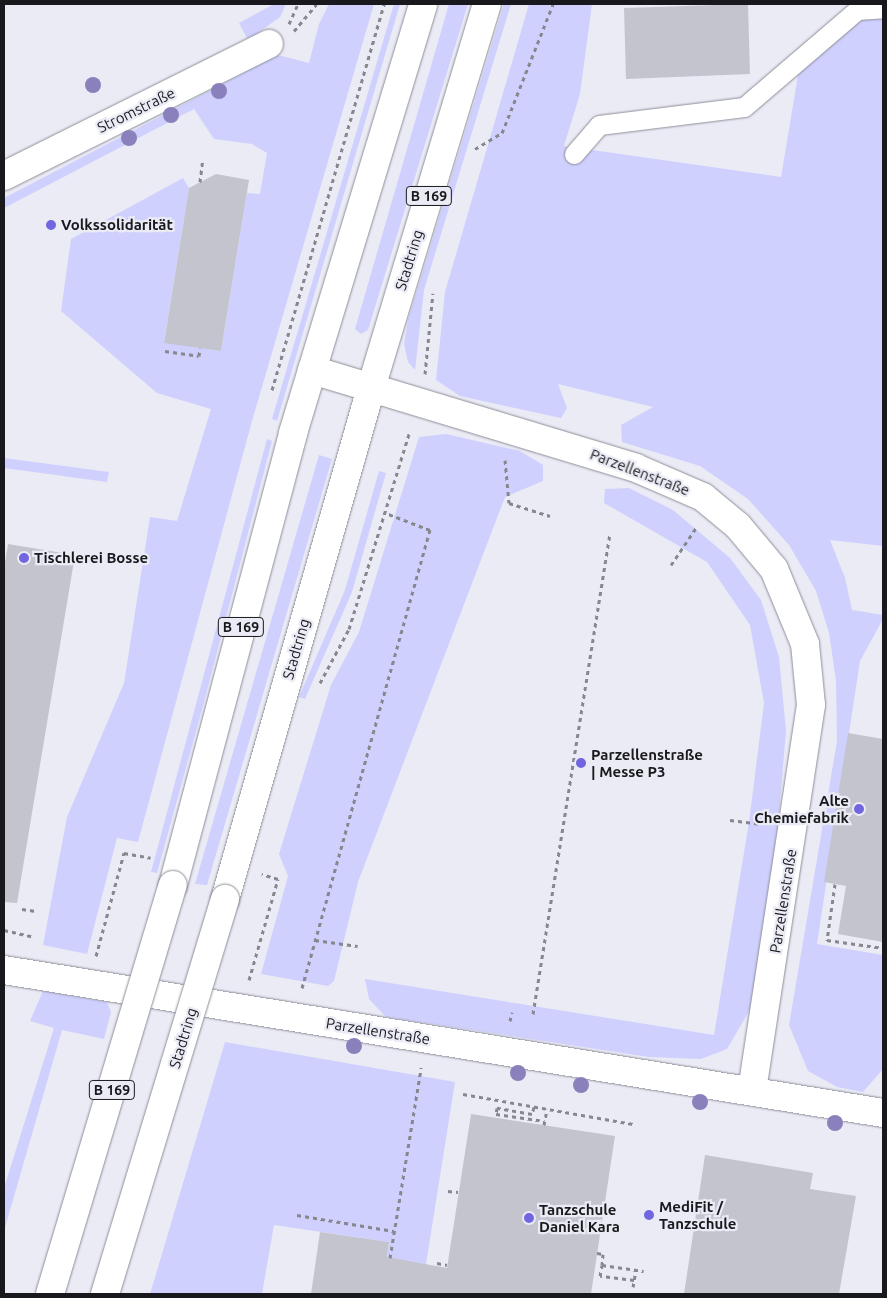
<!DOCTYPE html>
<html>
<head>
<meta charset="utf-8">
<style>
  body { margin:0 }
  #map { position:relative; width:887px; height:1298px; overflow:hidden; background:#eaebf5; font-family:Ubuntu,sans-serif }
  div>[style] { position:absolute }
  [style*='--x'] { left:calc(var(--x)*1px); top:calc(var(--y)*1px); width:calc(var(--w)*1px); rotate:calc(var(--a)*1deg) }
  .green>* { inset:0; background:#cfd0fe }
  .building>* { inset:0; background:#c4c4cf }
  .path>* { height:3px; margin-top:-1.5px; transform-origin:0; background:repeating-linear-gradient(90deg,#87878e 0 4px,transparent 0 8px) }
  .roads { filter:drop-shadow(0 0 1px #8d8e98) drop-shadow(0 0 1px #8d8e98) }
  .service>* { height:19px; margin:-9.5px; padding:0 9.5px; transform-origin:9.5px; border-radius:9.5px; background:#fff }
  .minor>* { height:28px; margin:-14px; padding:0 14px; transform-origin:14px; border-radius:14px; background:#fff }
  .primary>* { height:28px; margin:-14px; padding:0 14px; transform-origin:14px; border-radius:14px; background:#fff }
  .bridges { filter:drop-shadow(0 0 1px #8d8e98) drop-shadow(0 0 1px #8d8e98) }
  .primary-bridge>* { height:28px; margin:-14px; padding:0 14px; transform-origin:14px; border-radius:14px; background:#fff }
  .trees>* { width:16px; height:16px; margin:-8px; border-radius:50%; background:#8a81bc }
  .dots>* { width:14px; height:14px; translate:-50% -50%; box-sizing:border-box; border:2px solid #eaebf5; border-radius:50% }
  span { translate:-50% -50%; white-space:nowrap; text-align:center; line-height:1.15; -webkit-text-stroke:4.5px #eaebf5; paint-order:stroke }
  .shield-label span { padding:1px 4px; background:#eaebf5; border:1px solid; border-radius:4px; -webkit-text-stroke-width:0 }
  .shield-label { font-size:14px; color:#19191d; font-weight:700 }
  .street-label { font-size:15px; color:#19191d }
  .poi-label { font-size:15px; color:#19191d; font-weight:700 }
  .left { translate:0 -50%; text-align:left }
  .right { translate:-100% -50%; text-align:right }
  .frame { position:absolute; inset:0; border:5px solid #19191d; pointer-events:none }
</style>
</head>
<body>
<div id="map">
  <div class="green">
    <i style="clip-path:polygon(274px 4px,286px 4px,280px 17px,248px 40px,239px 23px)"></i>
    <i style="clip-path:polygon(329px 4px,374px 4px,252px 421px,138px 842px,117px 838px,87px 954px,43px 945px,67px 817px,124px 683px,150px 517px,177px 521px,211px 409px,157px 393px,61px 311px,71px 239px,183px 178px,189px 188px,164px 342px,221px 351px,247px 193px,260px 194px,267px 153px,252px 144px,214px 139px,194px 109px,4px 208px,4px 198px,278px 55px,309px 63px,319px 24px)"></i>
    <i style="clip-path:polygon(394px 4px,400px 4px,277px 421px,272px 419px)"></i>
    <i style="clip-path:polygon(449px 4px,468px 4px,368px 330px,361px 334px,355px 329px)"></i>
    <i style="clip-path:polygon(504px 4px,511px 4px,424px 290px,415px 370px,408px 362px,404px 344px,408px 320px)"></i>
    <i style="clip-path:polygon(529px 4px,592px 4px,580px 94px,564px 146px,781px 177px,798px 75px,856px 16px,883px 9px,883px 546px,830px 540px,845px 578px,852px 610px,883px 615px,883px 619px,860px 661px,817px 944px,883px 955px,883px 1069px,863px 1092px,837px 1087px,808px 1071px,789px 1025px,837px 741px,836px 680px,829px 633px,816px 591px,789px 545px,748px 499px,700px 466px,622px 442px,621px 425px,653px 407px,558px 384px,567px 408px,561px 418px,460px 396px,436px 380px,445px 292px)"></i>
    <i style="clip-path:polygon(446px 434px,520px 451px,543px 465px,543px 481px,505px 497px,358px 882px,334px 981px,328px 986px,261px 974px,288px 876px,279px 854px,331px 685px,359px 632px,419px 437px)"></i>
    <i style="clip-path:polygon(267px 439px,272px 441px,203px 706px,157px 873px,151px 872px)"></i>
    <i style="clip-path:polygon(319px 455px,332px 459px,207px 885px,195px 884px)"></i>
    <i style="clip-path:polygon(4px 458px,109px 472px,107px 482px,4px 468px)"></i>
    <i style="clip-path:polygon(379px 471px,386px 473px,352px 592px,305px 699px,299px 697px,345px 590px)"></i>
    <i style="clip-path:polygon(629px 488px,673px 510px,730px 558px,761px 600px,779px 657px,786px 731px,778px 827px,751px 1008px,727px 1049px,701px 1059px,649px 1057px,386px 1017px,369px 999px,365px 979px,714px 1035px,749px 822px,764px 703px,750px 625px,707px 562px,604px 503px,605px 489px)"></i>
    <i style="clip-path:polygon(43px 991px,107px 1002px,111px 1012px,104px 1039px,62px 1030px,4px 1231px,4px 1188px,54px 1028px,30px 1021px)"></i>
    <i style="clip-path:polygon(225px 1042px,455px 1082px,426px 1264px,387px 1258px,389px 1242px,274px 1225px,262px 1294px,150px 1294px)"></i>
  </div>
  <div class="building">
    <i style="clip-path:polygon(748px 4px,750px 74px,626px 79px,624px 8px)"></i>
    <i style="clip-path:polygon(216px 174px,249px 180px,221px 351px,164px 343px,189px 188px)"></i>
    <i style="clip-path:polygon(8px 544px,75px 555px,17px 903px,4px 902px,4px 568px)"></i>
    <i style="clip-path:polygon(848px 733px,883px 739px,883px 942px,838px 934px,846px 886px,824px 882px)"></i>
    <i style="clip-path:polygon(471px 1114px,615px 1136px,591px 1294px,311px 1294px,320px 1232px,389px 1242px,387px 1257px,447px 1268px)"></i>
    <i style="clip-path:polygon(705px 1155px,813px 1173px,810px 1189px,856px 1196px,839px 1294px,684px 1294px)"></i>
  </div>
  <div class="path">
    <i style="--x:289;--y:24;--w:22;--a:-66"></i>
    <i style="--x:294;--y:31;--w:35;--a:-50"></i>
    <i style="--x:475;--y:149;--w:31;--a:-31"></i>
    <i style="--x:502;--y:133;--w:139;--a:-68.4"></i>
    <i style="--x:200;--y:182;--w:23;--a:-83"></i>
    <i style="--x:165;--y:351;--w:34;--a:8"></i>
    <i style="--x:199;--y:356;--w:8;--a:-83"></i>
    <i style="--x:425;--y:374;--w:81;--a:-84.4"></i>
    <i style="--x:272;--y:390;--w:402;--a:-73.8"></i>
    <i style="--x:505;--y:460;--w:43;--a:84.7"></i>
    <i style="--x:509;--y:503;--w:43;--a:17.6"></i>
    <i style="--x:671;--y:565;--w:45;--a:-56"></i>
    <i style="--x:320;--y:683;--w:61;--a:-61.8"></i>
    <i style="--x:349;--y:629;--w:207;--a:-72.9"></i>
    <i style="--x:730;--y:820;--w:32;--a:7"></i>
    <i style="--x:835;--y:884;--w:57;--a:98.1"></i>
    <i style="--x:827;--y:940;--w:57;--a:8.1"></i>
    <i style="--x:22;--y:909;--w:14;--a:8"></i>
    <i style="--x:4;--y:930;--w:28;--a:13"></i>
    <i style="--x:315;--y:940;--w:43;--a:7.9"></i>
    <i style="--x:96;--y:956;--w:107;--a:-74.8"></i>
    <i style="--x:124;--y:853;--w:27;--a:10"></i>
    <i style="--x:249;--y:980;--w:105;--a:-74"></i>
    <i style="--x:278;--y:879;--w:17;--a:-163"></i>
    <i style="--x:302;--y:988;--w:476;--a:-74.4"></i>
    <i style="--x:430;--y:530;--w:47;--a:-158.9"></i>
    <i style="--x:533;--y:1014;--w:485;--a:-80.9"></i>
    <i style="--x:510;--y:1021;--w:9;--a:-77"></i>
    <i style="--x:463;--y:1094;--w:174;--a:10"></i>
    <i style="--x:534;--y:1107;--w:7;--a:106"></i>
    <i style="--x:532;--y:1114;--w:36;--a:-170"></i>
    <i style="--x:497;--y:1108;--w:6;--a:99"></i>
    <i style="--x:496;--y:1114;--w:49;--a:8.1"></i>
    <i style="--x:544;--y:1125;--w:16;--a:-79"></i>
    <i style="--x:448;--y:1191;--w:10;--a:6"></i>
    <i style="--x:297;--y:1215;--w:98;--a:9.4"></i>
    <i style="--x:597;--y:1253;--w:6;--a:9"></i>
    <i style="--x:603;--y:1254;--w:11;--a:95"></i>
    <i style="--x:390;--y:1258;--w:193;--a:-80.7"></i>
    <i style="--x:437;--y:1263;--w:10;--a:11"></i>
    <i style="--x:634;--y:1280;--w:34;--a:-173"></i>
    <i style="--x:600;--y:1276;--w:11;--a:-80"></i>
    <i style="--x:602;--y:1265;--w:42;--a:8.1"></i>
    <i style="--x:633;--y:1287;--w:17;--a:-80"></i>
  </div>
  <div class="roads">
    <div class="service">
      <i style="--x:574;--y:154;--w:38;--a:-49"></i>
      <i style="--x:599;--y:125;--w:146;--a:-7.1"></i>
      <i style="--x:744;--y:107;--w:149;--a:-40.6"></i>
      <i style="--x:857;--y:10;--w:26;--a:-4"></i>
    </div>
    <div class="minor">
      <i style="--x:4;--y:176;--w:296;--a:-26.5"></i>
      <i style="--x:312;--y:370;--w:338;--a:16.8"></i>
      <i style="--x:636;--y:468;--w:73;--a:23.4"></i>
      <i style="--x:703;--y:497;--w:45;--a:39.6"></i>
      <i style="--x:738;--y:526;--w:56;--a:50.1"></i>
      <i style="--x:774;--y:569;--w:81;--a:67.5"></i>
      <i style="--x:805;--y:644;--w:61;--a:84.4"></i>
      <i style="--x:811;--y:705;--w:391;--a:98.7"></i>
      <i style="--x:4;--y:970;--w:891;--a:9.24"></i>
    </div>
    <div class="primary">
      <i style="--x:173;--y:885;--w:468;--a:-75.1"></i>
      <i style="--x:293;--y:433;--w:448;--a:-73.1"></i>
      <i style="--x:225;--y:899;--w:531;--a:-74.05"></i>
      <i style="--x:371;--y:388;--w:401;--a:-73.2"></i>
    </div>
  </div>
  <div class="bridges">
    <div class="primary-bridge">
      <i style="--x:50;--y:1294;--w:427;--a:-73.3"></i>
      <i style="--x:105;--y:1294;--w:413;--a:-73.1"></i>
    </div>
  </div>
  <div class="trees">
    <i style="left:93px;top:85px"></i>
    <i style="left:219px;top:91px"></i>
    <i style="left:171px;top:115px"></i>
    <i style="left:129px;top:138px"></i>
    <i style="left:354px;top:1046px"></i>
    <i style="left:518px;top:1073px"></i>
    <i style="left:581px;top:1085px"></i>
    <i style="left:700px;top:1102px"></i>
    <i style="left:835px;top:1123px"></i>
  </div>
  <div class="dots">
    <i style="left:51px;top:225px;background:#7165e0"></i>
    <i style="left:24px;top:558px;background:#7165e0"></i>
    <i style="left:581px;top:763px;background:#7165e0"></i>
    <i style="left:859px;top:809px;background:#7165e0"></i>
    <i style="left:649px;top:1215px;background:#7165e0"></i>
    <i style="left:529px;top:1218px;background:#7165e0"></i>
  </div>
  <div class="shield-label">
    <span style="left:429px;top:196px">B 169</span>
    <span style="left:241px;top:627px">B 169</span>
    <span style="left:112px;top:1090px">B 169</span>
  </div>
  <div class="street-label">
    <span style="left:136px;top:110px;rotate:-26deg">Stromstraße</span>
    <span style="left:409px;top:260px;rotate:-73deg">Stadtring</span>
    <span style="left:640px;top:472px;rotate:21deg">Parzellenstraße</span>
    <span style="left:296px;top:649px;rotate:-74deg">Stadtring</span>
    <span style="left:783px;top:901px;rotate:-81deg">Parzellenstraße</span>
    <span style="left:378px;top:1031px;rotate:9deg">Parzellenstraße</span>
    <span style="left:183px;top:1038px;rotate:-73deg">Stadtring</span>
  </div>
  <div class="poi-label">
    <span class="left" style="left:61px;top:225px">Volkssolidarität</span>
    <span class="left" style="left:34px;top:558px">Tischlerei Bosse</span>
    <span class="left" style="left:591px;top:763px">Parzellenstraße<br>| Messe P3</span>
    <span class="right" style="left:849px;top:809px">Alte<br>Chemiefabrik</span>
    <span class="left" style="left:659px;top:1215px">MediFit /<br>Tanzschule</span>
    <span class="left" style="left:539px;top:1218px">Tanzschule<br>Daniel Kara</span>
  </div>
  <div class="frame"></div>
</div>
</body>
</html>
